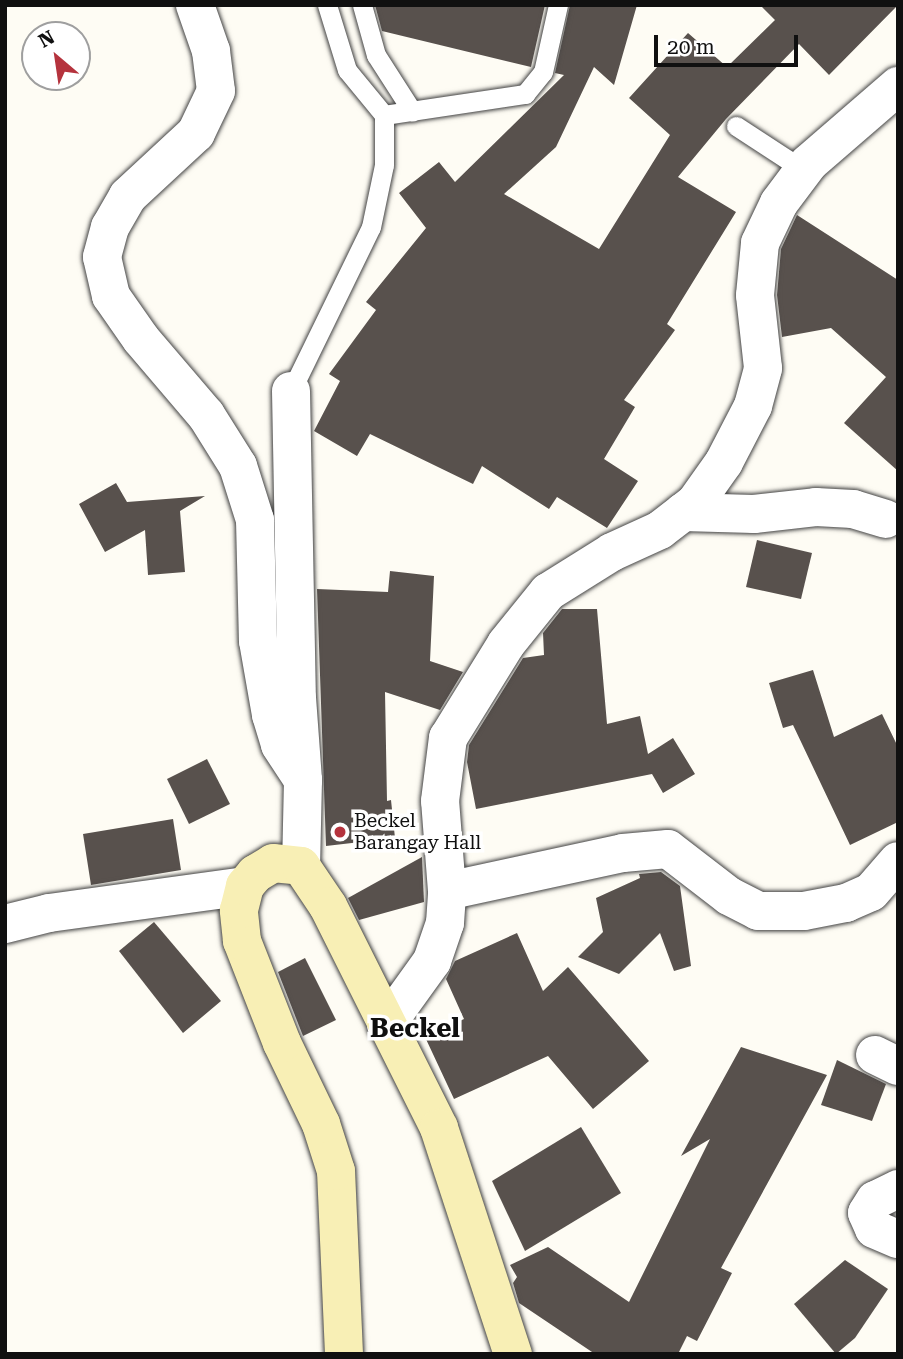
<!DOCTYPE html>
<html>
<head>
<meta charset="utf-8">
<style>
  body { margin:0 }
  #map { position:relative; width:903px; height:1359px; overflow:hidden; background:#fefcf4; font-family:"Roboto Serif",serif }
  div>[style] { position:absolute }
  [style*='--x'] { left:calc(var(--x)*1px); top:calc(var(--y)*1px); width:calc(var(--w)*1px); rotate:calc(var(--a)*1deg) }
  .building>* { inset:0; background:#58514d }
  .roads { filter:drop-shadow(0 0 2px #434343) drop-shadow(0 0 2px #434343) }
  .lane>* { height:19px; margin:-9.5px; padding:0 9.5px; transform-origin:9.5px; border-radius:9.5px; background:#fff }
  .street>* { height:38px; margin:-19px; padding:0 19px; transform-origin:19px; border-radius:19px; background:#fff }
  .secondary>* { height:38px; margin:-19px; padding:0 19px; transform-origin:19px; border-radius:19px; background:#f8efb5 }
  .dots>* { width:19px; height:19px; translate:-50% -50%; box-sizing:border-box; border:4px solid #fff; border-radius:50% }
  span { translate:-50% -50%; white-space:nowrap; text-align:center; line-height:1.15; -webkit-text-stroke:7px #fff; paint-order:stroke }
  .poi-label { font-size:19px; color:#101010 }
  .left { translate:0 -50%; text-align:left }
  .district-label { font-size:26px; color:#101010; font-weight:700 }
  .frame { position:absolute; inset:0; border:7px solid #101010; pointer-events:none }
  .north { position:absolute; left:21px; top:21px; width:70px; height:70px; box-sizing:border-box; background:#fff; border:2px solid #9f9f9f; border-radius:50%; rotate:331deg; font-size:19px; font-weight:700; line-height:28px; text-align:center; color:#101010 }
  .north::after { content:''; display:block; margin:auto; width:24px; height:32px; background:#b5333d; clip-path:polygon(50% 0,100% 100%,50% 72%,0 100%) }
  .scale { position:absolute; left:654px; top:35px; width:144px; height:32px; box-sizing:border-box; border:4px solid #101010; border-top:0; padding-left:9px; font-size:21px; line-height:24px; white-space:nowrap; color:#101010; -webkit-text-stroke:5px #fff; paint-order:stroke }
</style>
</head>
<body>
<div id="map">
  <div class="building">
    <i style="clip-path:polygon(375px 5px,545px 5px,531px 67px,382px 31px)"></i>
    <i style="clip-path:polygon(570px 5px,637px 5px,614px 85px,594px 67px,556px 147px,504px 194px,599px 249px,670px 135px,629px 98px,688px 33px,727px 67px,775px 20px,760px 5px,898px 5px,829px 75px,799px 44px,726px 119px,678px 177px,736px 212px,667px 324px,675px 330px,624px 400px,635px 407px,604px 459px,638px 481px,607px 528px,557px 497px,549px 509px,482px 466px,473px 484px,370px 434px,357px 456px,314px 431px,340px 381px,329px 374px,376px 310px,366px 302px,426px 228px,399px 193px,439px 162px,455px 182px,564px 75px,555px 73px)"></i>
    <i style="clip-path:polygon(797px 215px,898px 280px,898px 471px,844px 423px,886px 377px,831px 328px,782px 337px,777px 295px,781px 249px)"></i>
    <i style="clip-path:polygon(116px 483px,127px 502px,205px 496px,180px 511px,185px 572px,148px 575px,145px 530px,105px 552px,79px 504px)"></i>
    <i style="clip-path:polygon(757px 540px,812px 553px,801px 599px,746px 587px)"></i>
    <i style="clip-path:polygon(390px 571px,434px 576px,430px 661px,463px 672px,440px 710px,385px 692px,387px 801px,391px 800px,395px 838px,326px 846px,317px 589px,388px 592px)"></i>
    <i style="clip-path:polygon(562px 609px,597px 609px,607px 724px,640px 716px,648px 754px,673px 738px,695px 774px,663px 793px,652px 774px,476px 809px,467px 762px,469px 745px,523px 658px,544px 655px,543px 633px)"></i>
    <i style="clip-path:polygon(813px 670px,834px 737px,882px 714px,898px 747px,898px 822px,850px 845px,793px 725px,783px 728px,769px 683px)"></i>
    <i style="clip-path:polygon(207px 759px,230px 804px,189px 824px,167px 779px)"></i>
    <i style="clip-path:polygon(173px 819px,181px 870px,91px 885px,83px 834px)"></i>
    <i style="clip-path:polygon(422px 857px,424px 902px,359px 920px,348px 898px)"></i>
    <i style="clip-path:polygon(661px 872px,680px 886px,691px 966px,674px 971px,660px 933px,619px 974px,578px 957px,603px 932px,596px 898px,640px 878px,639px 874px)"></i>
    <i style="clip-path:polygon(154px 922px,221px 1001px,183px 1033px,119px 951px)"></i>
    <i style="clip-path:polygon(517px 933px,543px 991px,568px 967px,649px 1061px,593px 1109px,548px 1056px,454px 1099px,425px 1037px,464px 1019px,446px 979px,455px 961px)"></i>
    <i style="clip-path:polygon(305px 958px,336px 1020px,303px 1036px,278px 972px)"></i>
    <i style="clip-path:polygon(741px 1047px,827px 1075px,721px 1268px,732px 1273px,697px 1341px,687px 1336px,678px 1354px,595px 1354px,519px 1303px,513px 1283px,517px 1277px,510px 1265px,548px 1247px,629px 1302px,710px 1139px,681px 1156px)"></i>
    <i style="clip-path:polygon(837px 1060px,886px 1084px,872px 1121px,821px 1105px)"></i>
    <i style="clip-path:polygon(581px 1127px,621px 1193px,525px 1251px,492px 1181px)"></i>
    <i style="clip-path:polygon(845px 1260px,888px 1289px,855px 1338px,836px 1354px,794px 1304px)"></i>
  </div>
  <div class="roads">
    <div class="lane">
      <i style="--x:362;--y:5;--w:52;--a:74.4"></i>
      <i style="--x:376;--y:55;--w:67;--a:57.3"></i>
      <i style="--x:384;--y:115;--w:143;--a:-8.5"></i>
      <i style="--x:525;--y:94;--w:28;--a:-51"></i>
      <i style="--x:543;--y:72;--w:69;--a:-77.4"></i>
      <i style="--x:736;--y:126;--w:82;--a:33.1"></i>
      <i style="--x:291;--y:391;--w:182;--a:-64"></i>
      <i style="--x:371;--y:227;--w:63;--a:-78.2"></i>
      <i style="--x:384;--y:165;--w:50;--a:-90"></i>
      <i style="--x:384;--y:115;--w:58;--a:-129.4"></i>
      <i style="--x:347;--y:70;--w:68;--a:-107.1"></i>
    </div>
    <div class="street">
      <i style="--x:195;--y:5;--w:49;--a:70.8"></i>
      <i style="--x:211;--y:51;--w:40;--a:82.9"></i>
      <i style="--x:216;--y:91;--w:47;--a:115.5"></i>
      <i style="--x:196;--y:133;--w:93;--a:137.2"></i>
      <i style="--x:128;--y:196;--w:36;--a:120"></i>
      <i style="--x:110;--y:227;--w:31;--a:105"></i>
      <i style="--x:102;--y:257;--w:40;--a:77"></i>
      <i style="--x:111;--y:296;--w:52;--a:55.1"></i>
      <i style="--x:141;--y:339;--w:100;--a:49.5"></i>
      <i style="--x:206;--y:415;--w:60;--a:57.9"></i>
      <i style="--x:238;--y:466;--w:57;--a:72.5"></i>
      <i style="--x:255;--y:520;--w:121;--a:88.6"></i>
      <i style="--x:258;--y:641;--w:75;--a:80"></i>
      <i style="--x:271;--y:715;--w:31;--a:73"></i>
      <i style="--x:280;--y:745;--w:42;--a:56.7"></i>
      <i style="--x:291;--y:391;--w:307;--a:88.9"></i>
      <i style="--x:297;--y:698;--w:82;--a:85.8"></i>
      <i style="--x:303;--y:780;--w:86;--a:91.3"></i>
      <i style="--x:683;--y:512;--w:71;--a:1.6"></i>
      <i style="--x:754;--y:514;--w:62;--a:-6.4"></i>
      <i style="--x:816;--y:507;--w:37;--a:3"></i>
      <i style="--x:853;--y:509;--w:34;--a:17"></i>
      <i style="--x:447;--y:891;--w:180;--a:-12.2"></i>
      <i style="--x:623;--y:853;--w:45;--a:-5.1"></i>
      <i style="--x:668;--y:849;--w:77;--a:37.6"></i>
      <i style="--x:729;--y:896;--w:33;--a:27"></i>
      <i style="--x:758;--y:911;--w:46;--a:0"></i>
      <i style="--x:804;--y:911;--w:43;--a:-10.8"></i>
      <i style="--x:846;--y:903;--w:27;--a:-24"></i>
      <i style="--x:871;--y:892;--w:41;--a:-48.9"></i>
      <i style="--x:5;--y:924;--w:45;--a:-14"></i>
      <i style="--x:49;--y:913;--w:198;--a:-7.8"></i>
      <i style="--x:386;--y:1025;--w:79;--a:-54.3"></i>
      <i style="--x:432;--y:961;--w:40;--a:-71.1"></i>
      <i style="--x:445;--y:923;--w:32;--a:-86"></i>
      <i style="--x:447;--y:891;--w:90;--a:-94.4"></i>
      <i style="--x:440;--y:801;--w:64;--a:-82.8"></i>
      <i style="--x:448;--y:738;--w:110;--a:-58.3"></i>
      <i style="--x:506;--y:644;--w:67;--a:-51.1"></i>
      <i style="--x:548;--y:592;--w:75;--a:-32"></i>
      <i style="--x:612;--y:552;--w:53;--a:-24.6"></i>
      <i style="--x:660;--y:530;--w:44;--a:-37.6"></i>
      <i style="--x:695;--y:503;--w:50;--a:-54.7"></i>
      <i style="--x:724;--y:462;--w:63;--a:-62.6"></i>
      <i style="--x:753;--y:406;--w:39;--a:-75"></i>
      <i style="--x:763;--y:368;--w:73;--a:-96.3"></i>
      <i style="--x:755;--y:295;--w:52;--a:-84.5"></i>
      <i style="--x:760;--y:243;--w:44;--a:-64.6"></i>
      <i style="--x:779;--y:203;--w:50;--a:-53.1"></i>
      <i style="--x:809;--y:163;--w:118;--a:-40.9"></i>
      <i style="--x:875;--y:1055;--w:25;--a:26"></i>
      <i style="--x:898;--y:1189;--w:25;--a:154"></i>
      <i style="--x:875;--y:1200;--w:15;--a:122"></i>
      <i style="--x:867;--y:1213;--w:17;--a:66"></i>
      <i style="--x:874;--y:1229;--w:26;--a:23"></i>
    </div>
    <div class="secondary">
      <i style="--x:344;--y:1354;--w:183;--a:-92.5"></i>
      <i style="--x:336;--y:1171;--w:49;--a:-107.7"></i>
      <i style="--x:321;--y:1124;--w:90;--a:-115.7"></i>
      <i style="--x:282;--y:1043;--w:110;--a:-111.4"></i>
      <i style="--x:242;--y:941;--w:31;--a:-96"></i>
      <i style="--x:239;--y:910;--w:25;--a:-76"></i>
      <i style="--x:245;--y:886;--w:16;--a:-50"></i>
      <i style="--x:255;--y:874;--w:21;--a:-31"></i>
      <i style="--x:273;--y:863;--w:28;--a:6"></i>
      <i style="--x:301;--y:866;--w:48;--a:56"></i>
      <i style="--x:328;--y:906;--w:248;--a:63.4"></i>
      <i style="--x:439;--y:1128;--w:238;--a:71.9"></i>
    </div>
  </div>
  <div class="dots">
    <i style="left:340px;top:832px;background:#b5333d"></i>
  </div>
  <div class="poi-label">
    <span class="left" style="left:354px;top:832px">Beckel<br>Barangay Hall</span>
  </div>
  <div class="district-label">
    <span style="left:415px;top:1029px">Beckel</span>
  </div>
  <div class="frame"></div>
  <div class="north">N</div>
  <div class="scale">20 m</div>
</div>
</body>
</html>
